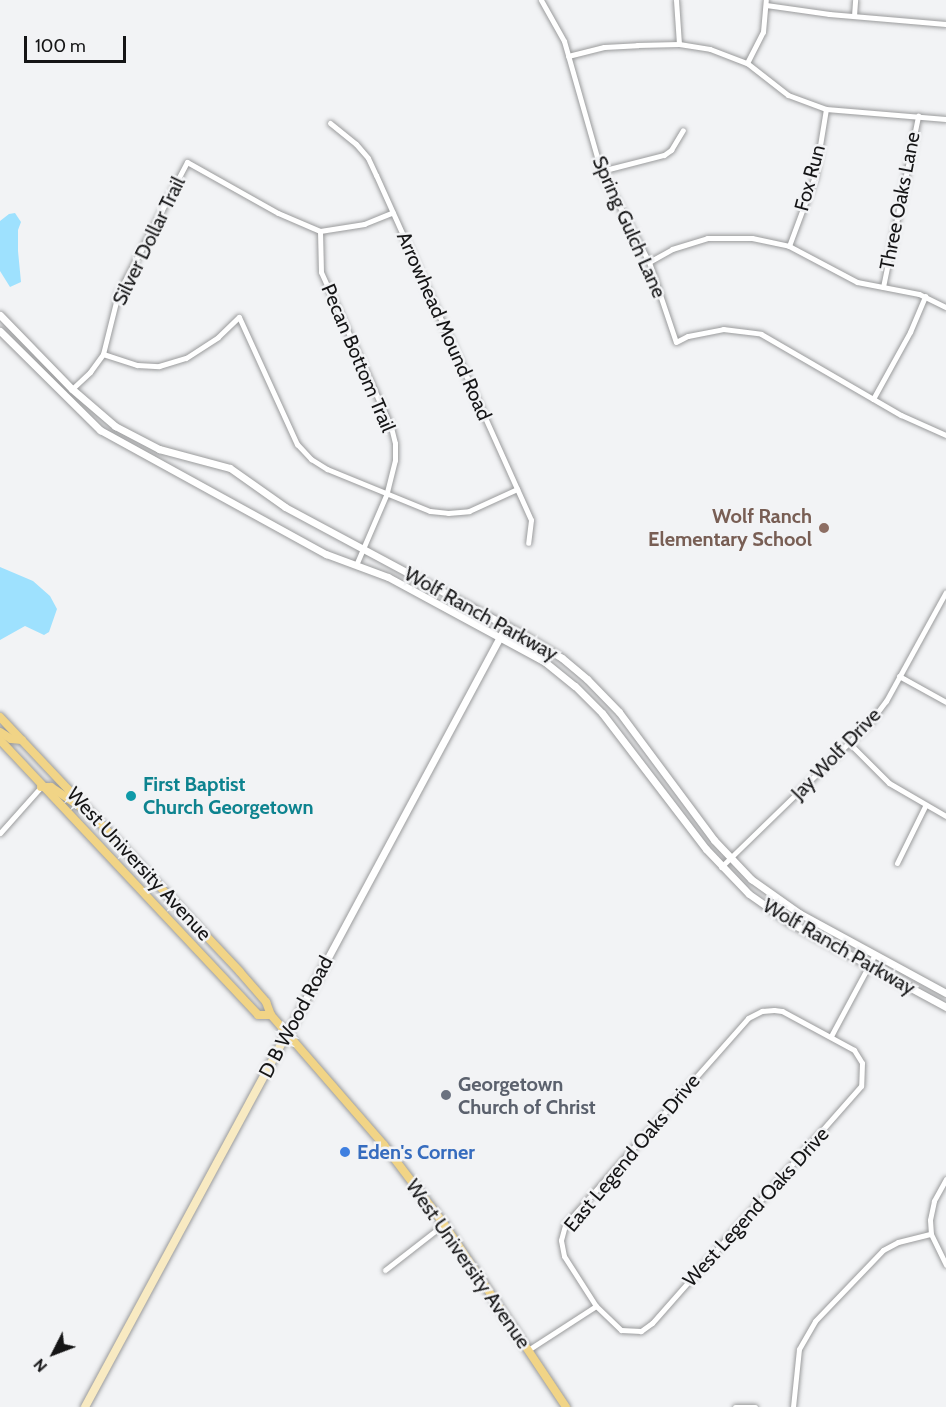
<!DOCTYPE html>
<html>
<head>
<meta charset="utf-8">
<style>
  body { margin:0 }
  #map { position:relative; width:946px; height:1407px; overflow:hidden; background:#f2f3f5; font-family:Cabin,sans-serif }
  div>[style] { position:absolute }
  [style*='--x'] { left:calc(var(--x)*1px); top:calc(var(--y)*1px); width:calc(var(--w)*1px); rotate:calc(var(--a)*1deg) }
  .water>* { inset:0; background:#9ee1fe }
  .roads { filter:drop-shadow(0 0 2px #9a9b9c) drop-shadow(0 0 2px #9a9b9c) }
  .minor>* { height:5px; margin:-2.5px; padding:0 2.5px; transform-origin:2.5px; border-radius:2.5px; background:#fff }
  .tertiary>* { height:7px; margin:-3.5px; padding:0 3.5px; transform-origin:3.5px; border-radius:3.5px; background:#fff }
  .secondary>* { height:8px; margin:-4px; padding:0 4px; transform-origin:4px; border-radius:4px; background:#f8eac2 }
  .primary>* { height:8px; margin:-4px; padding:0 4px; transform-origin:4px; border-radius:4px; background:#f1d486 }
  .dots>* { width:16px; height:16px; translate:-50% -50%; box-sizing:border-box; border:3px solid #f2f3f5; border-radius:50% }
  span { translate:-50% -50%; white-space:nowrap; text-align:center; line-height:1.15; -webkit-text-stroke:5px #f2f3f5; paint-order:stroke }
  .street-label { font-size:20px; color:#151516 }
  .education-label { font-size:20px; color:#785e54; font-weight:700 }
  .right { translate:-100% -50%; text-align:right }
  .culture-label { font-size:20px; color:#0d838f; font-weight:700 }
  .left { translate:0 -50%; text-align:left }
  .worship-label { font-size:20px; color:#5b616d; font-weight:700 }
  .shop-label { font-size:20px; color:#366cbe; font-weight:700 }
  .north { position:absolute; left:24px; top:1323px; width:60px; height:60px; -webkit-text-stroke:4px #f2f3f5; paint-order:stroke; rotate:228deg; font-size:16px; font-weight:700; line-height:24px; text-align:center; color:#151516 }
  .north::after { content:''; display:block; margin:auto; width:21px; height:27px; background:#151516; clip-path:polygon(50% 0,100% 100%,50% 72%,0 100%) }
  .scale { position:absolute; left:24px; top:36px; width:102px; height:27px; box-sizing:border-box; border:3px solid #151516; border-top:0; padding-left:8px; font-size:18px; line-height:21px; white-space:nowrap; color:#151516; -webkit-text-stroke:4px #f2f3f5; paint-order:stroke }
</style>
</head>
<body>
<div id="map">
  <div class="water">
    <i style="clip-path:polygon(15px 213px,21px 222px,18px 230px,18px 251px,21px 282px,10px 287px,0 271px,0 221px,9px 214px)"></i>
    <i style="clip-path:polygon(0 567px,33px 581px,50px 596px,57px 609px,49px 632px,44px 635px,25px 626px,0 640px)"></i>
  </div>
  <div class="roads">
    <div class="minor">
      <i style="--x:541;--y:0;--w:47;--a:60.7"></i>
      <i style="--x:564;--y:41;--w:135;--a:74.1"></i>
      <i style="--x:601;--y:171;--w:103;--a:62.2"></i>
      <i style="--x:649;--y:262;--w:84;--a:71.4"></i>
      <i style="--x:676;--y:342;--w:13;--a:-27"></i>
      <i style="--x:688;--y:336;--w:36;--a:-11"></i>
      <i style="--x:723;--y:329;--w:38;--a:7"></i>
      <i style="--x:761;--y:334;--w:162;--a:30.1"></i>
      <i style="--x:901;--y:415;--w:49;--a:24"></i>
      <i style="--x:676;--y:0;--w:44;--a:86.1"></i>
      <i style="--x:766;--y:5;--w:64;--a:8.1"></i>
      <i style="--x:829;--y:14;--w:117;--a:4.9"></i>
      <i style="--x:854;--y:16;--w:16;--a:-86"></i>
      <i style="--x:568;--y:56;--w:37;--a:-14"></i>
      <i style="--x:604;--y:47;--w:33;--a:-3"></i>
      <i style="--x:637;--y:45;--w:42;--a:-1.4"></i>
      <i style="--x:679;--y:44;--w:31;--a:9"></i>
      <i style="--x:710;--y:49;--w:40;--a:21"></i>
      <i style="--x:747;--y:63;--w:52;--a:38"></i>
      <i style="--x:788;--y:95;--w:40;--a:20.2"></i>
      <i style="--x:826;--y:109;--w:120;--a:4.8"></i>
      <i style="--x:747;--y:63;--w:35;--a:-63"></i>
      <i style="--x:763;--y:32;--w:32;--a:-85"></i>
      <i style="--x:330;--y:123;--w:33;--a:39"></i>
      <i style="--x:356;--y:144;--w:18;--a:49"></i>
      <i style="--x:368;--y:158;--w:19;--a:65"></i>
      <i style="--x:376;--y:175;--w:378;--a:65.8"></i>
      <i style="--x:531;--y:520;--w:23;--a:97"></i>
      <i style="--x:601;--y:171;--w:65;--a:-14.3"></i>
      <i style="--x:664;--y:155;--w:9;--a:-36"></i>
      <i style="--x:671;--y:150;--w:23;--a:-59"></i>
      <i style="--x:320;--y:231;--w:41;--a:88.6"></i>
      <i style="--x:321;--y:272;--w:170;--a:65.7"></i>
      <i style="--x:391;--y:427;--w:16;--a:76"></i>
      <i style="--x:395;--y:443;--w:17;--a:90"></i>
      <i style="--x:395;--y:460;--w:34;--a:104"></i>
      <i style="--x:387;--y:493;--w:78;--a:113.3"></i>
      <i style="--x:789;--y:246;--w:75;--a:-69.6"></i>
      <i style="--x:815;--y:176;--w:68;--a:-80.7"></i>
      <i style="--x:649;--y:262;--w:26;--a:-29"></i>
      <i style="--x:672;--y:249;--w:37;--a:-17"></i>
      <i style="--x:707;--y:238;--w:45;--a:0"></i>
      <i style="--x:752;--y:238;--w:38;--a:12"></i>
      <i style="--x:789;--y:246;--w:77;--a:27.9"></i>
      <i style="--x:857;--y:282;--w:63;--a:11"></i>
      <i style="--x:919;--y:294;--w:30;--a:26"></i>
      <i style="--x:883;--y:287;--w:175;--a:-78.4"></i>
      <i style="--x:103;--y:354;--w:36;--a:18"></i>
      <i style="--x:137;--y:365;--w:22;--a:3"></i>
      <i style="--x:159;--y:366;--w:28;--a:-17"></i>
      <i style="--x:186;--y:358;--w:38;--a:-33"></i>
      <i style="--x:218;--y:337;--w:29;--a:-44"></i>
      <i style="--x:239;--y:317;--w:140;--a:65.5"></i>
      <i style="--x:297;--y:444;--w:21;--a:47"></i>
      <i style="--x:311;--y:459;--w:19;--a:32"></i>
      <i style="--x:327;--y:469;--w:111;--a:22.2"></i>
      <i style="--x:430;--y:511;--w:18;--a:6"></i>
      <i style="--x:448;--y:513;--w:21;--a:-5"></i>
      <i style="--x:469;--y:511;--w:53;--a:-24.6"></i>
      <i style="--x:72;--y:389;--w:25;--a:-43"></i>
      <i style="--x:90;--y:372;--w:22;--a:-54"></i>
      <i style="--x:103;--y:354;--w:62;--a:-76"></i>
      <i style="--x:118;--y:294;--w:149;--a:-62.4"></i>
      <i style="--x:187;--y:162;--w:104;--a:29.3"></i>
      <i style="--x:278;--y:213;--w:46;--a:23.2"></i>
      <i style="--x:320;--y:231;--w:45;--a:-9"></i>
      <i style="--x:364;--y:224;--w:31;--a:-22"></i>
      <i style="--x:873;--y:399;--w:77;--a:-61.1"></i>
      <i style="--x:910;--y:332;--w:39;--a:-67"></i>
      <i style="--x:899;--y:676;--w:54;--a:29"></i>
      <i style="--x:850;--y:744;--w:55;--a:45"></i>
      <i style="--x:889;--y:783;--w:66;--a:30.1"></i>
      <i style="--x:0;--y:833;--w:62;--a:-48.3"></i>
      <i style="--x:897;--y:863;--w:64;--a:-63.8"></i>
      <i style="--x:721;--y:867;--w:208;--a:-44.2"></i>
      <i style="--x:870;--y:722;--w:26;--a:-53"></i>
      <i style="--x:886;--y:701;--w:124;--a:-61.2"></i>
      <i style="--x:774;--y:1010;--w:8;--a:7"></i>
      <i style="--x:782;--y:1011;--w:82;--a:28.4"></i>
      <i style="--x:854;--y:1050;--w:15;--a:58"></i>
      <i style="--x:862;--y:1063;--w:23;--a:92"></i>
      <i style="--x:861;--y:1086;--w:316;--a:131.4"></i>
      <i style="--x:652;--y:1323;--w:14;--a:144"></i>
      <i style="--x:641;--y:1331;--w:20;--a:-177"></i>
      <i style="--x:621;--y:1330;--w:35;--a:-136"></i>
      <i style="--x:596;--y:1306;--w:59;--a:-122.6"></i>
      <i style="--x:564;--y:1256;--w:16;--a:-101"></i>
      <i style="--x:561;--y:1240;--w:16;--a:-75"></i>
      <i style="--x:565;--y:1225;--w:276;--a:-48.5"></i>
      <i style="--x:748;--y:1018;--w:16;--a:-27"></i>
      <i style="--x:762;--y:1011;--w:12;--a:-5"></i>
      <i style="--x:831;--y:1036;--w:93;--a:-61.8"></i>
      <i style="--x:946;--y:1179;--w:25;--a:119"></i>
      <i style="--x:934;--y:1201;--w:19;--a:102"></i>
      <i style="--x:930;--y:1220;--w:14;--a:86"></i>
      <i style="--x:931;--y:1234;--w:34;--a:64"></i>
      <i style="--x:385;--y:1270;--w:75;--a:-37.9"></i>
      <i style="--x:528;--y:1350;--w:81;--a:-32.9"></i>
      <i style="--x:735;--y:1407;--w:20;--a:0"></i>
      <i style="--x:793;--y:1407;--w:58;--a:-84.1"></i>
      <i style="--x:799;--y:1349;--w:32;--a:-60"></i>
      <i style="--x:815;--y:1321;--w:98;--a:-46.2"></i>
      <i style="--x:883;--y:1250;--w:17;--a:-28"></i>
      <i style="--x:898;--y:1242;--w:34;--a:-14"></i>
    </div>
    <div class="tertiary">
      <i style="--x:0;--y:315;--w:103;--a:45.8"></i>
      <i style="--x:72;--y:389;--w:57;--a:40.7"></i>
      <i style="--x:115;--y:426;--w:50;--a:27.6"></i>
      <i style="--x:159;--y:449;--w:73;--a:15"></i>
      <i style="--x:230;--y:468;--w:67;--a:35.3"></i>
      <i style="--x:285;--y:507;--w:271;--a:28.2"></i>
      <i style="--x:524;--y:635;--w:44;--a:31.2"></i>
      <i style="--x:562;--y:658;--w:33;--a:40"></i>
      <i style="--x:587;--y:679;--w:46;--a:45.9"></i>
      <i style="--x:619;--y:712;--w:159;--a:53.4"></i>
      <i style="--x:714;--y:840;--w:54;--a:46.5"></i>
      <i style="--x:751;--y:879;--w:59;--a:35.3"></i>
      <i style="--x:799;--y:913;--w:167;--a:28.6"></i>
      <i style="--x:0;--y:331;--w:141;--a:44.7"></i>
      <i style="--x:100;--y:430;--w:258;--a:28.8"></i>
      <i style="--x:326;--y:554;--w:66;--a:20.4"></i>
      <i style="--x:388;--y:577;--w:179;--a:28.4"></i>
      <i style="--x:545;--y:662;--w:38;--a:39"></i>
      <i style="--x:575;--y:686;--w:38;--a:45"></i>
      <i style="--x:602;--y:713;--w:171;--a:52.6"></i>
      <i style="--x:706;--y:849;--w:62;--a:46.3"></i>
      <i style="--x:749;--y:894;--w:49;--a:35"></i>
      <i style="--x:789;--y:922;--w:179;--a:28.4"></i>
      <i style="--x:287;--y:1034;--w:464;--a:-61.8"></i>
    </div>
    <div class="secondary">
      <i style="--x:85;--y:1407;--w:424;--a:-61.6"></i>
    </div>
    <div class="primary">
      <i style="--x:0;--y:717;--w:350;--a:46.7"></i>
      <i style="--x:240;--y:972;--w:40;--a:49"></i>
      <i style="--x:266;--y:1002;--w:14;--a:69"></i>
      <i style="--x:271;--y:1015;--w:172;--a:49"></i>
      <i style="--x:384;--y:1145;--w:99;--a:52.8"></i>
      <i style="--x:444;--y:1224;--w:220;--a:56.3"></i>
      <i style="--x:0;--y:732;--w:13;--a:32"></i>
      <i style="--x:11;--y:739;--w:11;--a:5"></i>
      <i style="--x:0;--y:740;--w:377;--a:46.8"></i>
      <i style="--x:258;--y:1015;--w:13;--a:0"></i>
      <i style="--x:41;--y:787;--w:10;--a:0"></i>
      <i style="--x:51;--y:787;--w:36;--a:34"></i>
    </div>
  </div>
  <div class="dots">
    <i style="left:824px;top:528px;background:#8d6e63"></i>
    <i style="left:131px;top:796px;background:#0f9aa8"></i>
    <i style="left:446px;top:1095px;background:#6b7280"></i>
    <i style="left:345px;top:1152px;background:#3f7fe0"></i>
  </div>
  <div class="street-label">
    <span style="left:810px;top:178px;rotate:-75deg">Fox Run</span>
    <span style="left:900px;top:201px;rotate:-79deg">Three Oaks Lane</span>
    <span style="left:629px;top:227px;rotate:66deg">Spring Gulch Lane</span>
    <span style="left:149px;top:241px;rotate:-64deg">Silver Dollar Trail</span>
    <span style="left:444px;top:326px;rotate:66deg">Arrowhead Mound Road</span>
    <span style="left:358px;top:358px;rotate:67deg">Pecan Bottom Trail</span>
    <span style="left:481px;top:614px;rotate:29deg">Wolf Ranch Parkway</span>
    <span style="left:836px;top:754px;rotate:-46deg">Jay Wolf Drive</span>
    <span style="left:139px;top:864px;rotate:47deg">West University Avenue</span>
    <span style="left:839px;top:947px;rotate:30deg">Wolf Ranch Parkway</span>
    <span style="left:296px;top:1017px;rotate:-62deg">D B Wood Road</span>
    <span style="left:632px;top:1153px;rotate:-50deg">East Legend Oaks Drive</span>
    <span style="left:756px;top:1207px;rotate:-48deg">West Legend Oaks Drive</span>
    <span style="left:468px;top:1264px;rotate:55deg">West University Avenue</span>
  </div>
  <div class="education-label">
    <span class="right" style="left:812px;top:528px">Wolf Ranch<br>Elementary School</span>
  </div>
  <div class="culture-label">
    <span class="left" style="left:143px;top:796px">First Baptist<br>Church Georgetown</span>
  </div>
  <div class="worship-label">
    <span class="left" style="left:458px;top:1096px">Georgetown<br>Church of Christ</span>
  </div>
  <div class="shop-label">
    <span class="left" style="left:357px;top:1152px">Eden's Corner</span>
  </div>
  <div class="north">N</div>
  <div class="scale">100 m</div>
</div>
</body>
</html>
